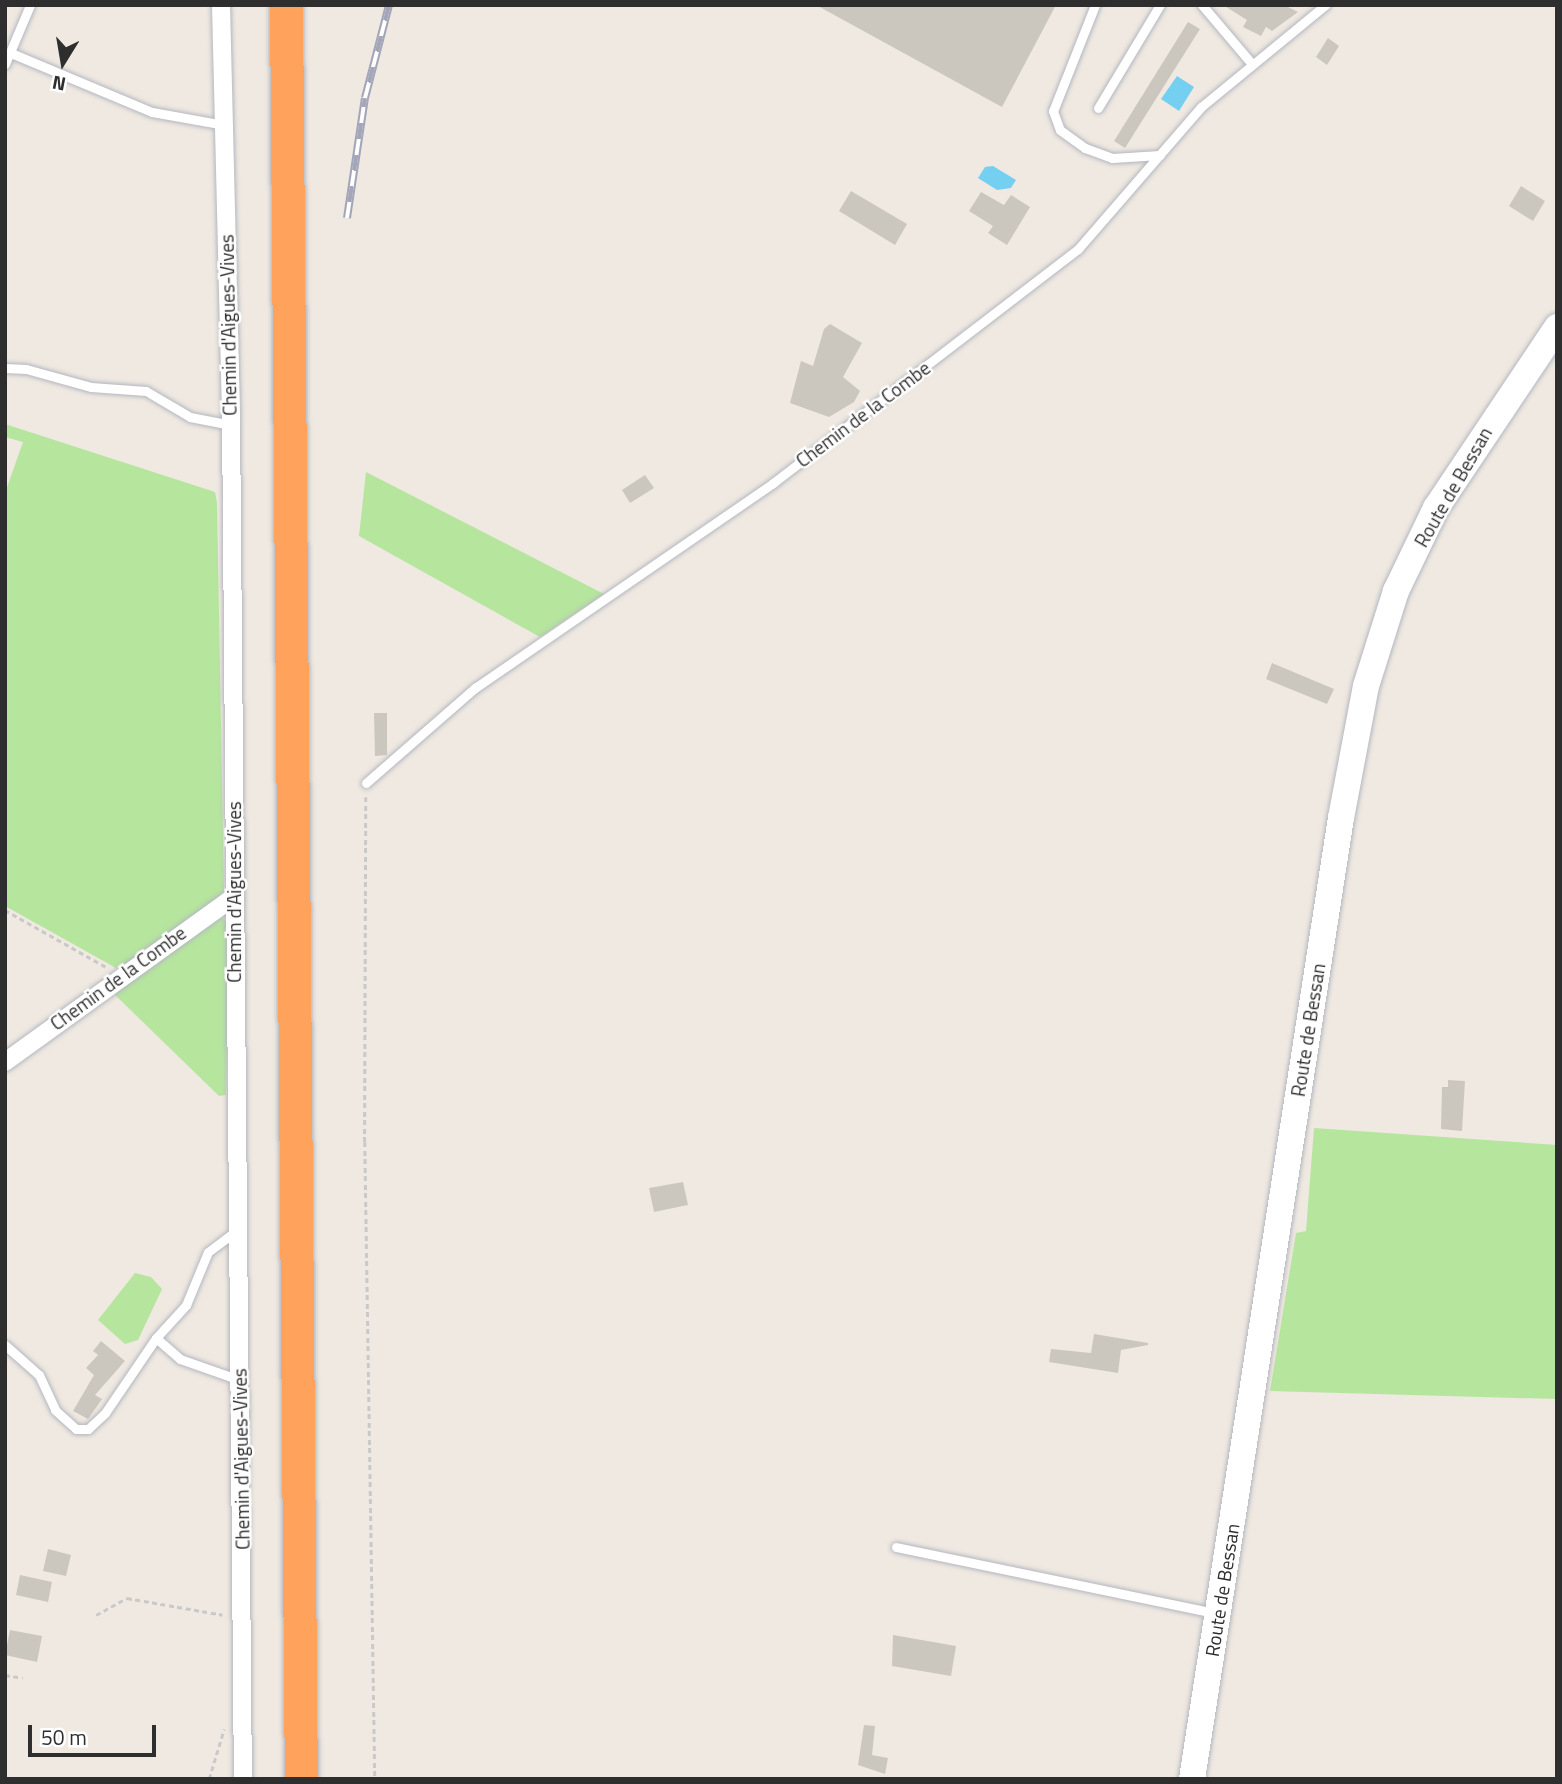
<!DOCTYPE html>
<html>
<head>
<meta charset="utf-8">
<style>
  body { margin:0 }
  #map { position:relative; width:1562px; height:1784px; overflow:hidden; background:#efe9e1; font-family:"Titillium Web",sans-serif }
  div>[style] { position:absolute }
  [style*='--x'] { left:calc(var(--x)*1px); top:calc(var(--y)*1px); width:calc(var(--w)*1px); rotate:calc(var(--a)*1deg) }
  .green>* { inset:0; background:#b6e59e }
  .water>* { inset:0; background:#75cff0 }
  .building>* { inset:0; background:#cbc7bf }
  .path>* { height:2.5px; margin-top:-1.25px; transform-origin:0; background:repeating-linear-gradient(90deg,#c9c9c9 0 5px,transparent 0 8.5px) }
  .roads { filter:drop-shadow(0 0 2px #b4b7c1) drop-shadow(0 0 2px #b4b7c1) }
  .lane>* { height:9px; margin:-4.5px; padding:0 4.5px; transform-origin:4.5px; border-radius:4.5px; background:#fff }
  .street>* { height:18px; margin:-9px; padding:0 9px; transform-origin:9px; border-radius:9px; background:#fff }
  .secondary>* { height:26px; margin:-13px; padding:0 13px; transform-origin:13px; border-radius:13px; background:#fff }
  .highway>* { height:33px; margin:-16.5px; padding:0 16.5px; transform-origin:16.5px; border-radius:16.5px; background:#ffa35c }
  .rail>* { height:8px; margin-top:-4px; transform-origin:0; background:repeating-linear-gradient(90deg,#fff 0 16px,#a3a6b8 0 32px); box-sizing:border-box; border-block:2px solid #a3a6b8 }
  span { translate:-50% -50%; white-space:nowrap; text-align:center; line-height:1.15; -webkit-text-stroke:5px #fff; paint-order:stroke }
  .street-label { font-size:19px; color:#2e2e2e }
  .frame { position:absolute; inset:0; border:7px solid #2e2e2e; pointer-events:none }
  .north { position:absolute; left:28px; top:28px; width:70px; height:70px; -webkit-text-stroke:5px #fff; paint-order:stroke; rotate:191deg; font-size:19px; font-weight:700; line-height:28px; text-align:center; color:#2e2e2e }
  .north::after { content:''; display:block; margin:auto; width:24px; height:32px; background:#2e2e2e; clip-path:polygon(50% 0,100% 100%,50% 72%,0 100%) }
  .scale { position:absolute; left:28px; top:1725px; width:128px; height:32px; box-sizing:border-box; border:4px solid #2e2e2e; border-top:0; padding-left:9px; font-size:21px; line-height:24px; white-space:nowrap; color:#2e2e2e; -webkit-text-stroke:5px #fff; paint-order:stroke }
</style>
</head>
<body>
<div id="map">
  <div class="green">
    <i style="clip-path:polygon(5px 424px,215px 492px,217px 503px,224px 892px,133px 963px,116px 968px,5px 906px,5px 493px,23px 442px,5px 437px)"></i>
    <i style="clip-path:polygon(366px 472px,604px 594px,540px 637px,359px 536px)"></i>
    <i style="clip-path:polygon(212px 918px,223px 918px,229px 925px,226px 1095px,219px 1096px,113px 993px)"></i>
    <i style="clip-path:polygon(1314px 1128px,1557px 1145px,1557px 1399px,1270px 1391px,1296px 1233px,1306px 1231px)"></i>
    <i style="clip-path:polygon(135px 1273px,151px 1277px,162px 1289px,138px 1340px,125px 1344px,98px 1320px)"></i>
  </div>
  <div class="water">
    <i style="clip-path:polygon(1177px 76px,1194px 87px,1179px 111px,1161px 99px)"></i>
    <i style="clip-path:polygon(993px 166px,1016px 180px,1011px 188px,997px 190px,978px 178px,985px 167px)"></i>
  </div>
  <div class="building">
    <i style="clip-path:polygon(816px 5px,1056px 5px,1002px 107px)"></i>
    <i style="clip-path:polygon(1223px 5px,1284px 5px,1298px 12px,1272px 31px,1266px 27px,1261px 36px,1243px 27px,1247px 20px)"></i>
    <i style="clip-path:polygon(1188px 22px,1200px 29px,1125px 148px,1114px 141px)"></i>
    <i style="clip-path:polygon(1328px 38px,1339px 46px,1327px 65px,1316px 57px)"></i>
    <i style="clip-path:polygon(1521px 186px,1545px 201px,1533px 221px,1509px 206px)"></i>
    <i style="clip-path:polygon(851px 191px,907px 224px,895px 245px,839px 211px)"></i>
    <i style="clip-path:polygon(981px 192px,1004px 205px,1011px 195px,1030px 207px,1007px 245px,988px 233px,993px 226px,969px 211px)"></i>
    <i style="clip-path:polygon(830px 324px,862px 343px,843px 377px,860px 391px,854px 402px,829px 417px,790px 403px,801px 361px,813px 366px,824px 329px)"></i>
    <i style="clip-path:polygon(645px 475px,654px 488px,630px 503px,622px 490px)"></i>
    <i style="clip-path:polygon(1272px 663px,1334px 689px,1327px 704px,1266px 679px)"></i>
    <i style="clip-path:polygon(374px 713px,387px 713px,387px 755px,375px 756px)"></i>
    <i style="clip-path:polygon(1448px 1080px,1465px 1081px,1462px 1131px,1441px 1129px,1442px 1087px,1448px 1087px)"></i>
    <i style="clip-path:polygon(683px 1182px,688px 1205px,654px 1212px,649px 1188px)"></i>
    <i style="clip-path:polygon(1094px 1334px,1148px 1343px,1148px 1345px,1121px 1350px,1118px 1373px,1049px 1362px,1051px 1349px,1091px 1353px)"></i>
    <i style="clip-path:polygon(101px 1341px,125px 1361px,95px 1395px,102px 1399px,88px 1419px,73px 1411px,94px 1375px,86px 1368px,98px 1355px,93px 1351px)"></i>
    <i style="clip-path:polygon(48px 1549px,71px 1555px,66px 1576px,43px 1571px)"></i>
    <i style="clip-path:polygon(20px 1575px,52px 1582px,48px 1602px,16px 1595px)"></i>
    <i style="clip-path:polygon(10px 1630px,42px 1636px,37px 1662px,5px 1655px)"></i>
    <i style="clip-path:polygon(893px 1635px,956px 1646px,951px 1676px,892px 1666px)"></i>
    <i style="clip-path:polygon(864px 1725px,875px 1726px,872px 1755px,888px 1758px,885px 1774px,858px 1765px)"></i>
  </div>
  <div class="path">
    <i style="--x:366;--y:797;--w:345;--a:90.2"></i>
    <i style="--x:365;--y:1142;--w:637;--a:89.1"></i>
    <i style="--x:5;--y:910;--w:116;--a:29.4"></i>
    <i style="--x:96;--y:1615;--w:35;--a:-29"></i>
    <i style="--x:127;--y:1598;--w:97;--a:10"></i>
    <i style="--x:5;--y:1675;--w:18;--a:9"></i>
    <i style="--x:209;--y:1779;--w:52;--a:-73.3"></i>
  </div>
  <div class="roads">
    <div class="lane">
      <i style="--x:1095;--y:5;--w:114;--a:111.6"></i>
      <i style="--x:1053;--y:111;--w:20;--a:70"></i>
      <i style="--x:1060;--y:130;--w:31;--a:36"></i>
      <i style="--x:1085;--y:148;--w:29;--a:20"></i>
      <i style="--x:1112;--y:158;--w:48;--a:-3.6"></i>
      <i style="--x:1202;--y:5;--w:77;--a:49.7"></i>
      <i style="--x:11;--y:53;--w:153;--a:22.7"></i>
      <i style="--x:152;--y:112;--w:73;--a:10.2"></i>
      <i style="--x:5;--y:64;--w:64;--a:-67"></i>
      <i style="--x:1098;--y:108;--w:120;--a:-59"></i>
      <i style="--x:5;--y:368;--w:21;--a:3"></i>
      <i style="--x:26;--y:369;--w:67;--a:15.5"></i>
      <i style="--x:91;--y:387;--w:55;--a:4.2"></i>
      <i style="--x:146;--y:391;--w:51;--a:30.6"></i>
      <i style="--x:190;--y:417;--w:42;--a:11"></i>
      <i style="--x:366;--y:783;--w:145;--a:-41.1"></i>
      <i style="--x:475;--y:688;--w:362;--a:-34.5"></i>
      <i style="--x:773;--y:483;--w:384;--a:-37.5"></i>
      <i style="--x:1078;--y:249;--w:188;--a:-49.1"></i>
      <i style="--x:1201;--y:107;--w:161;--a:-39.4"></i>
      <i style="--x:156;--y:1338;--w:45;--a:-47.7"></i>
      <i style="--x:186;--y:1305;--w:57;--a:-67.5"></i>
      <i style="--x:208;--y:1252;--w:36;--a:-37"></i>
      <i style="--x:5;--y:1345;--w:45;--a:41.4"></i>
      <i style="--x:39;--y:1375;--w:38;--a:65"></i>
      <i style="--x:55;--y:1410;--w:28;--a:42"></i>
      <i style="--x:76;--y:1429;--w:12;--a:0"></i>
      <i style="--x:88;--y:1429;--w:23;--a:-43"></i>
      <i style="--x:105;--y:1413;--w:91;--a:-55.8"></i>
      <i style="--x:156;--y:1338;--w:32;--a:41"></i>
      <i style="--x:180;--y:1359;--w:64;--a:19.3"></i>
      <i style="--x:896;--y:1547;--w:327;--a:11.7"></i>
    </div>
    <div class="street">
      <i style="--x:221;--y:5;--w:411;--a:88.6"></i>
      <i style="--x:231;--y:416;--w:1363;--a:89.5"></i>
      <i style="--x:5;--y:1062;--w:282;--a:-35.8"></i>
    </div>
    <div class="secondary">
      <i style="--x:1192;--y:1779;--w:972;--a:-81.19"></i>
      <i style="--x:1341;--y:818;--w:134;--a:-79.3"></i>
      <i style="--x:1366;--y:686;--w:100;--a:-72.5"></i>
      <i style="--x:1396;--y:591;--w:92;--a:-64.3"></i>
      <i style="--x:1436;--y:508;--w:218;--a:-56.2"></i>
    </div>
    <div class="highway">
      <i style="--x:286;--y:5;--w:1774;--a:89.52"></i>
    </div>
  </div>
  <div class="rail">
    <i style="--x:347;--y:218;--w:121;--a:-81.5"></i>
    <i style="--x:365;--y:98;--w:96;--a:-75.5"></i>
  </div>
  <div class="street-label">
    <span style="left:228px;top:325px;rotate:-91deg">Chemin d'Aigues-Vives</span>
    <span style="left:863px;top:414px;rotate:-37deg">Chemin de la Combe</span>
    <span style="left:1453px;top:487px;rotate:-60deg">Route de Bessan</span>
    <span style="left:234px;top:892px;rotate:-90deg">Chemin d'Aigues-Vives</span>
    <span style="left:118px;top:978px;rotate:-36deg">Chemin de la Combe</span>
    <span style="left:1308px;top:1030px;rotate:-81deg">Route de Bessan</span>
    <span style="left:241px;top:1459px;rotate:-91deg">Chemin d'Aigues-Vives</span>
    <span style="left:1222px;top:1590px;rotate:-81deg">Route de Bessan</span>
  </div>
  <div class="frame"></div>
  <div class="north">N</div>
  <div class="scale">50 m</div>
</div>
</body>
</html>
